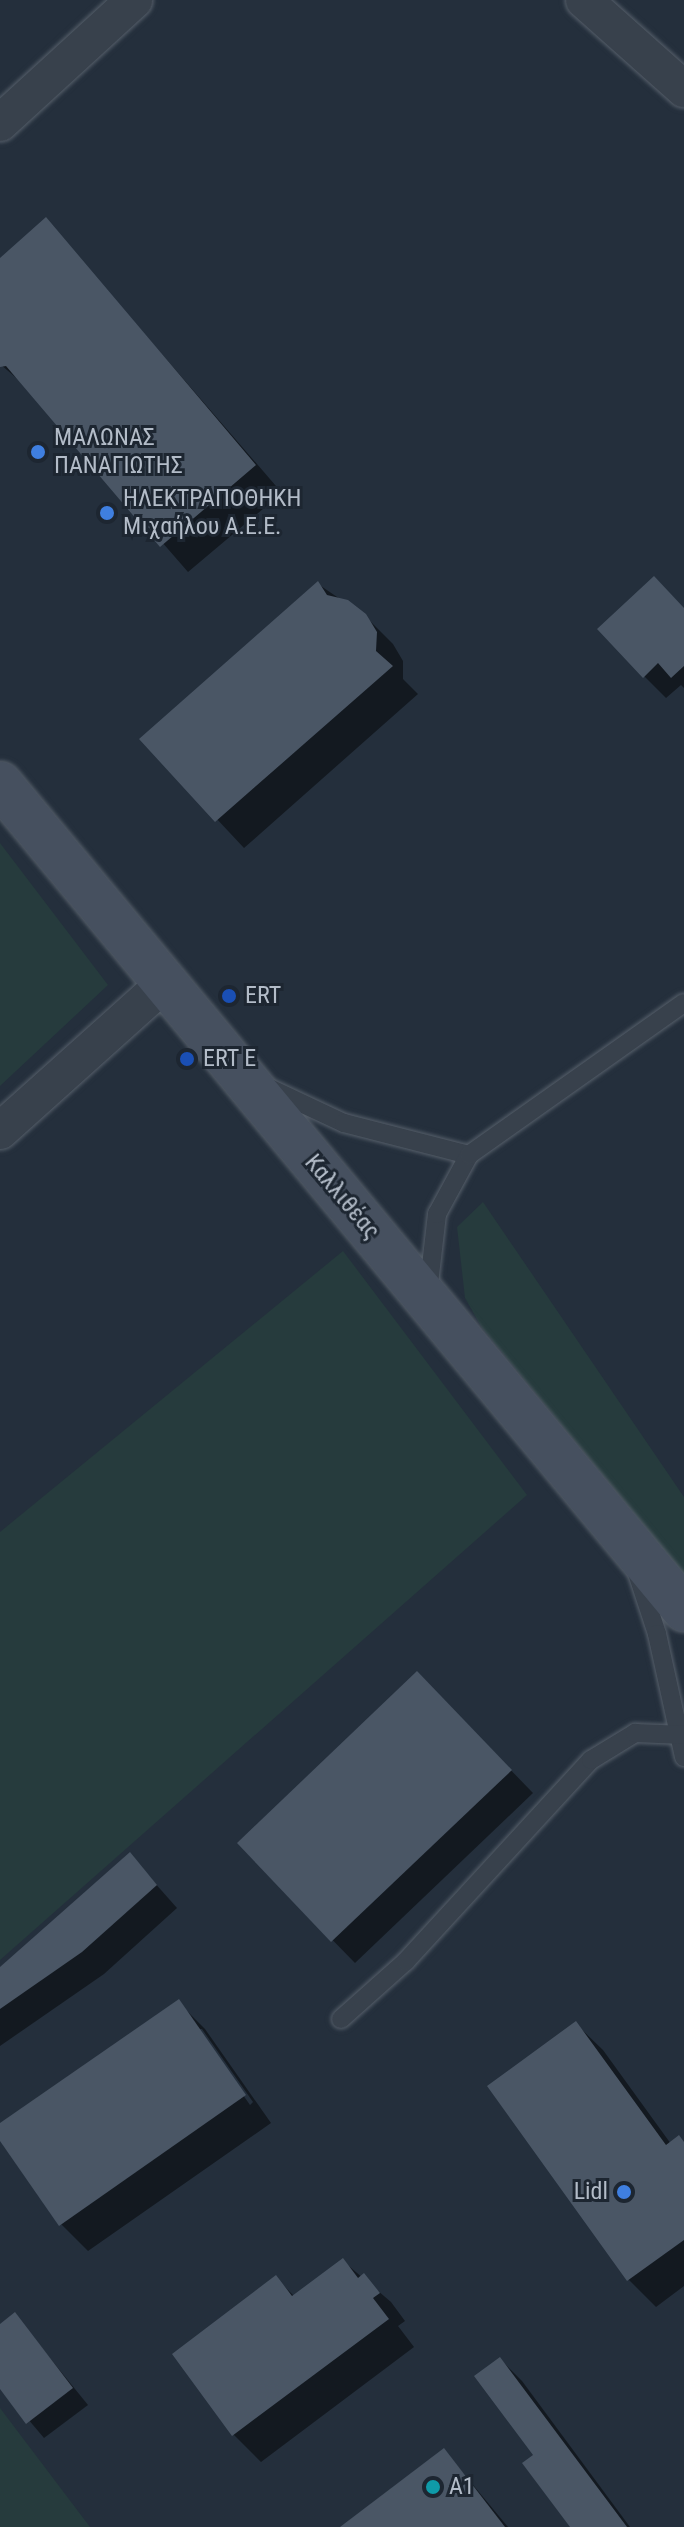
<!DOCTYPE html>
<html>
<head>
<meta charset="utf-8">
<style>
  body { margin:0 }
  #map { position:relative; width:684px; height:2527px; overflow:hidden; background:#242f3c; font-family:"Roboto Condensed",sans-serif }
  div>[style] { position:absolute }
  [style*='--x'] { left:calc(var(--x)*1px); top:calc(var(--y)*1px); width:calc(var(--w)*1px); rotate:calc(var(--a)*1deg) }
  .green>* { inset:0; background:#263b3d }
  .shadow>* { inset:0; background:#0007 }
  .building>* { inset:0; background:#4a5665 }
  .roads { filter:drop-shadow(0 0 2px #565f6a) drop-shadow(0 0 2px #565f6a) }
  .lane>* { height:18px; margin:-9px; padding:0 9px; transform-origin:9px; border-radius:9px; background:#38414c }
  .street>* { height:36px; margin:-18px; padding:0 18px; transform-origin:18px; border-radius:18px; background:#38414c }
  .secondary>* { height:44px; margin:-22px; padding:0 22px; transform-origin:22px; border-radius:22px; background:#46505f }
  .dots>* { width:22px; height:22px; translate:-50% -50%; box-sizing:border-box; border:4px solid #1d2631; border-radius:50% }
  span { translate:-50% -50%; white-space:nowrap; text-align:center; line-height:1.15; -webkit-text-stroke:6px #1d2631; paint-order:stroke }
  .poi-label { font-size:24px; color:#b3bcc8 }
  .left { translate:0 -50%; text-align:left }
  .right { translate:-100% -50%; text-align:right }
  .street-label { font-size:24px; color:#b3bcc8 }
</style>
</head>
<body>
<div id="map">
  <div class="green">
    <i style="clip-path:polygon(0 843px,108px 985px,0 1086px)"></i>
    <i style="clip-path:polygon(483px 1202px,684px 1497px,684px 1574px,482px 1328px,465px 1298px,457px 1227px)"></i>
    <i style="clip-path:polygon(343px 1251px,527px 1495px,0 1960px,0 1532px)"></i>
    <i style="clip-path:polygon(0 2408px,90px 2527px,0 2527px)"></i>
  </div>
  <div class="shadow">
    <i style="clip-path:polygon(46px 220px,282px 493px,188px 572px,28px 388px,0 364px,0 261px)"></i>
    <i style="clip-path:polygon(318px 584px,365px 616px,393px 644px,403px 661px,403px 679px,418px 694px,244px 848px,142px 739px)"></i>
    <i style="clip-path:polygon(684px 609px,684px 688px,681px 685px,666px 698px,644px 676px)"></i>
    <i style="clip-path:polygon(439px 1696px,533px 1793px,355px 1963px,239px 1844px)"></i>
    <i style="clip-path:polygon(130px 1855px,177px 1908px,104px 1974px,0 2046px,0 1970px)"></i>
    <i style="clip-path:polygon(evenodd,178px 2002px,205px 2029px,271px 2123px,88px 2251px,61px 2224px,0 2137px,0 2126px,178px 2002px,197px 2029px,202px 2029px,253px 2102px,250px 2105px,197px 2029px)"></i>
    <i style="clip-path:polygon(576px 2024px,603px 2050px,671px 2144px,684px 2143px,684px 2286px,656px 2307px,629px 2280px,489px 2086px)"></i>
    <i style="clip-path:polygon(343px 2261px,391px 2302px,405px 2321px,398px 2326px,414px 2347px,261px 2462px,234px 2435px,174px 2355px,276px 2278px,295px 2297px)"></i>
    <i style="clip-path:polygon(15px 2315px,88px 2405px,44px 2438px,0 2386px,0 2326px)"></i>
    <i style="clip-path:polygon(500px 2359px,522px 2381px,630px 2527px,572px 2527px,536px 2456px)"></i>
    <i style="clip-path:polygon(444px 2450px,508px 2527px,343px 2527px)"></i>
  </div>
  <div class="building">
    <i style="clip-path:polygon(46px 217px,256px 465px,160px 547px,6px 366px,0 367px,0 258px)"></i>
    <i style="clip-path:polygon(654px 576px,684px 608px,684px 666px,671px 678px,658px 663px,643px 678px,597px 629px)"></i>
    <i style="clip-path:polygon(318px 581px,327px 595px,348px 600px,366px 614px,377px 632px,376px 651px,393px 666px,215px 822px,139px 739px)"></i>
    <i style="clip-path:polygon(417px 1671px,512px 1770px,331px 1942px,237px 1843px)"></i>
    <i style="clip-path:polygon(130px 1852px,157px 1885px,82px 1952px,0 2009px,0 1967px)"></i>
    <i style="clip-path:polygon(179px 1999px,246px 2095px,59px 2226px,0 2141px,0 2123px)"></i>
    <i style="clip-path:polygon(576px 2021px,666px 2145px,679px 2135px,684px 2142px,684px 2240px,627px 2281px,487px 2086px)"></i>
    <i style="clip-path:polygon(343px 2258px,358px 2278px,364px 2273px,380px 2293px,373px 2298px,389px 2319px,232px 2436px,172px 2354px,276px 2275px,292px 2296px)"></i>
    <i style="clip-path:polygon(15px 2312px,73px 2388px,26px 2424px,0 2389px,0 2324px)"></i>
    <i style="clip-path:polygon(500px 2357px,627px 2527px,570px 2527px,522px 2463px,533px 2455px,474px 2376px)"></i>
    <i style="clip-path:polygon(444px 2448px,505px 2527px,340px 2527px)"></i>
  </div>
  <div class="roads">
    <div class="lane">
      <i style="--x:267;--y:1087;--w:85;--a:25.1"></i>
      <i style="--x:344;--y:1123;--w:129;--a:14.4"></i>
      <i style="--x:428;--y:1292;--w:79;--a:-83.4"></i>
      <i style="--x:437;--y:1214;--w:67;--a:-61.5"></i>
      <i style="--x:469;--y:1155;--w:263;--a:-35.3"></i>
      <i style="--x:637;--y:1573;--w:64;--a:71.8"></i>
      <i style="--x:657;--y:1634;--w:126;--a:77.6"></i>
      <i style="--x:341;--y:2019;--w:87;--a:-41.7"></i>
      <i style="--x:406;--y:1961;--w:273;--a:-47.4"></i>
      <i style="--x:591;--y:1760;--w:52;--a:-31.5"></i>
      <i style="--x:635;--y:1733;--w:49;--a:2.3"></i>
    </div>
    <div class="street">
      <i style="--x:584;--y:0;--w:134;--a:41.7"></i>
      <i style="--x:0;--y:123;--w:182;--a:-42.5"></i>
      <i style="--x:0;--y:1131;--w:222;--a:-41.9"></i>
    </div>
    <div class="secondary">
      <i style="--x:0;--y:784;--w:1072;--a:50.34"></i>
    </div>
  </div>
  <div class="dots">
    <i style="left:38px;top:452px;background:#3f7fe0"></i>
    <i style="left:107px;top:513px;background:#3f7fe0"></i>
    <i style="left:229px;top:996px;background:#1a4fb4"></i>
    <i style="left:187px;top:1059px;background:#1a4fb4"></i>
    <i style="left:624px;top:2192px;background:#3f7fe0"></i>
    <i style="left:433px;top:2487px;background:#0f9aa8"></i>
  </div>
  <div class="poi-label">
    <span class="left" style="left:54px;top:452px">ΜΑΛΩΝΑΣ<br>ΠΑΝΑΓΙΩΤΗΣ</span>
    <span class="left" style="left:123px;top:513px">ΗΛΕΚΤΡΑΠΟΘΗΚΗ<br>Μιχαήλου Α.Ε.Ε.</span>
    <span class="left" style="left:245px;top:996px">ERT</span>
    <span class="left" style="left:203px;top:1059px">ERT E</span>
    <span class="right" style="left:608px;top:2192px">Lidl</span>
    <span class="left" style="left:449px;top:2487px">A1</span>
  </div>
  <div class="street-label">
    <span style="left:342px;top:1197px;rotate:50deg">Καλλιθέας</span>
  </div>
</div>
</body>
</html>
